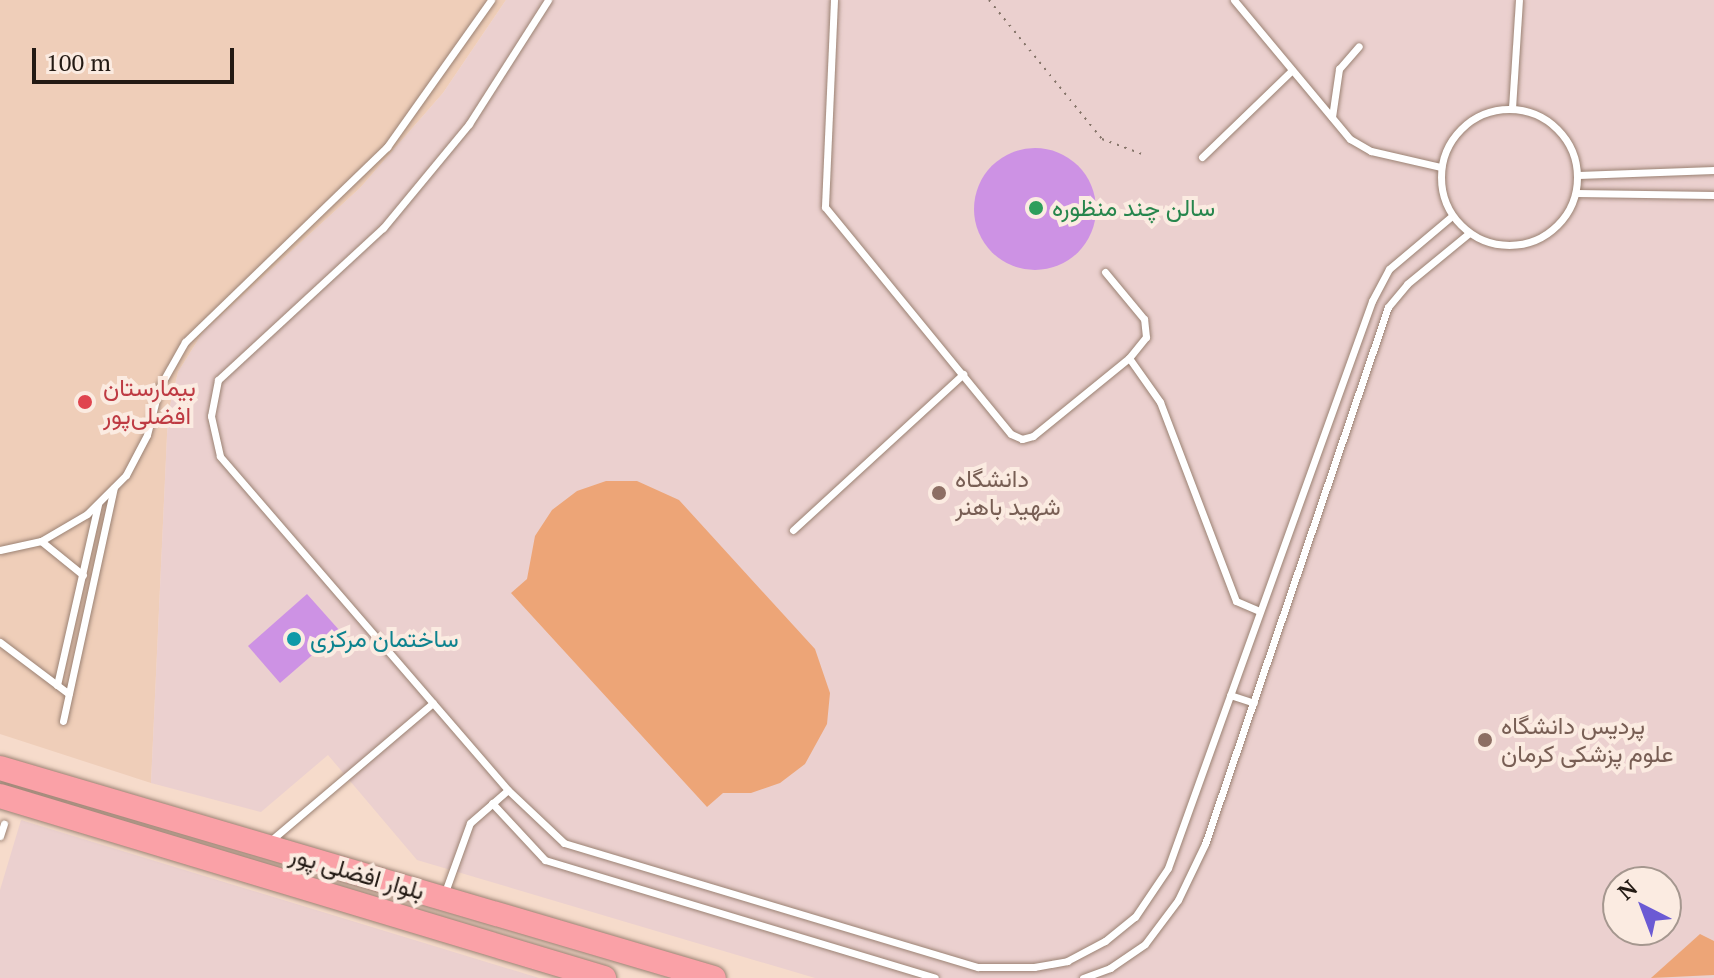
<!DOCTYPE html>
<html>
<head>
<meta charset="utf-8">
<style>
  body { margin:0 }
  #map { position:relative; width:1714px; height:978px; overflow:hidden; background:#f6dbcb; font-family:"PT Serif",Vazirmatn,serif }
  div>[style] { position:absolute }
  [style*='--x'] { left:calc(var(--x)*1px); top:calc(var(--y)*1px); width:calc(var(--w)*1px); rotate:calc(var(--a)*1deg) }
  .built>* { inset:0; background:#efceb9 }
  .education>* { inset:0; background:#ebd0cf }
  .green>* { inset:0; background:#eda577 }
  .building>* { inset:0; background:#cd92e4 }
  .round { border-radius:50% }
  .path>* { height:2px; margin-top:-1px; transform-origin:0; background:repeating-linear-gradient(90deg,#857469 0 2px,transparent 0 8px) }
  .roads { filter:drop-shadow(0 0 2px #9b8273) drop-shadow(0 0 2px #9b8273) }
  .lane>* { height:7px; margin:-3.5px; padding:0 3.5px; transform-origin:3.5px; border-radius:3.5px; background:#fff }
  .lane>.ring { margin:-3.5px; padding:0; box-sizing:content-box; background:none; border:7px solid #fff; border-radius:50% }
  .highway>* { height:24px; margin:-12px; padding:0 12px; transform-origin:12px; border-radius:12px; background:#faa1a7 }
  .dots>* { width:22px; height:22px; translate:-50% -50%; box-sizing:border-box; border:4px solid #fbebe1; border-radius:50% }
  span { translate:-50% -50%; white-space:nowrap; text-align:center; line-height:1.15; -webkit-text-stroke:8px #fbebe1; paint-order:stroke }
  .leisure-label { font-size:24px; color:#27864d }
  .left { translate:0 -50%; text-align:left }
  .health-label { font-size:24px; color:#be3a42 }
  .education-label { font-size:24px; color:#785e54 }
  .culture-label { font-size:24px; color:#0d838f }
  .street-label { font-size:24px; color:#231a14 }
  .north { position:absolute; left:1602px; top:866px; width:80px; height:80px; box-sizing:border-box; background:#fbebe1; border:2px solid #a5978f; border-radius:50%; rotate:318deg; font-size:22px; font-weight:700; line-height:32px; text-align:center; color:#231a14 }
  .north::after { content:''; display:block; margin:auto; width:28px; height:36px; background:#6b5ad4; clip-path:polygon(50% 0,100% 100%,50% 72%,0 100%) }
  .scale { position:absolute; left:32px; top:48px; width:202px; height:36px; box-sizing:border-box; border:4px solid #231a14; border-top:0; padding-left:10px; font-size:24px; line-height:28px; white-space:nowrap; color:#231a14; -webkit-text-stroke:6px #fbebe1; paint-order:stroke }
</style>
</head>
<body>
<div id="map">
  <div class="built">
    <i style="clip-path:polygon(0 0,506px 0,443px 93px,408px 133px,360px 188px,203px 332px,178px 372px,168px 414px,151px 783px,0 734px)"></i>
  </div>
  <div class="education">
    <i style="clip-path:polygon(evenodd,506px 0,1714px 0,1714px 978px,815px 978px,417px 860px,328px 755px,261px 812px,151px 783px,168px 414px,178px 372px,203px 332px,360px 188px,408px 133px,443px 93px,506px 0,1618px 882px,1666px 882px,1666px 930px,1618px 930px,1618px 882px)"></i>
    <i style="clip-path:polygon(21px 820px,539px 978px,0 978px,0 890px)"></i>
  </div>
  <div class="green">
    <i style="clip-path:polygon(606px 481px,637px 481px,679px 500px,815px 649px,830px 693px,827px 724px,805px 764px,780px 783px,751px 793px,723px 793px,707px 807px,511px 593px,527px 579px,535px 536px,552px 510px,577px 491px)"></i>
    <i style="clip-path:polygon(1700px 934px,1714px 941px,1714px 975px,1651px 978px)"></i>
  </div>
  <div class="building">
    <i class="round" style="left:974px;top:148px;width:122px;height:122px"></i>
    <i style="clip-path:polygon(307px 594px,340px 631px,280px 683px,248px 646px)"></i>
  </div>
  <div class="path">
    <i style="--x:989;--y:0;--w:179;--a:50.9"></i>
    <i style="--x:1102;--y:139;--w:43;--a:20.6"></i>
  </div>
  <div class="roads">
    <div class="lane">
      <i style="--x:834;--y:0;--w:207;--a:92.5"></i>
      <i style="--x:825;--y:207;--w:293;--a:50.7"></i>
      <i style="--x:1011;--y:434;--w:12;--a:24"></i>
      <i style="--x:1022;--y:439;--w:11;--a:-15"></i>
      <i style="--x:1033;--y:436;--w:124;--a:-39.1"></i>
      <i style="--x:1129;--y:358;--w:27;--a:-51"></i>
      <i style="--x:1146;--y:337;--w:18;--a:-96"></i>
      <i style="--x:1144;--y:319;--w:61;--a:-129.7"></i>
      <i style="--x:1234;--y:0;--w:181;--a:50.2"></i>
      <i style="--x:1350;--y:139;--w:24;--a:30"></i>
      <i style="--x:1371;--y:151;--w:72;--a:12.9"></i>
      <i style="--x:1512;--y:108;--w:108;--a:-86.3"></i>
      <i class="ring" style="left:1441px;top:109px;width:129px;height:129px"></i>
      <i style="--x:1332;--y:117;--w:49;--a:-81.7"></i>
      <i style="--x:1339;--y:69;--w:30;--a:-49"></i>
      <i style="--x:1202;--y:157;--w:125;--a:-44"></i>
      <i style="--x:1578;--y:175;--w:136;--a:-2.1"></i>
      <i style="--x:1576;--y:193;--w:138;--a:0.8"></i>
      <i style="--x:1129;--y:358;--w:54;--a:54.8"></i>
      <i style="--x:1160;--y:402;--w:213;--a:69.1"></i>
      <i style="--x:1236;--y:601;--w:26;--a:23"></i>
      <i style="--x:793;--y:530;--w:231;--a:-42.5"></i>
      <i style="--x:41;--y:541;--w:54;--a:39"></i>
      <i style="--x:0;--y:550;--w:42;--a:-12.4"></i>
      <i style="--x:41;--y:541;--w:53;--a:-30.4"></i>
      <i style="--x:87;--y:514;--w:55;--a:-45"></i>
      <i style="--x:126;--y:475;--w:45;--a:-62.3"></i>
      <i style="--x:147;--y:435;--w:49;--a:-75.7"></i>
      <i style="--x:159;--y:388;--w:53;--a:-60.5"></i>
      <i style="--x:185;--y:342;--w:281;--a:-44"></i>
      <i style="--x:387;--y:147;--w:180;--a:-54.7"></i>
      <i style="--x:0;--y:642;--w:86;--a:37"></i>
      <i style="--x:57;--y:685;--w:186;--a:-77.2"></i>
      <i style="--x:1230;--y:695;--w:25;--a:18"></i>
      <i style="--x:63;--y:721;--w:239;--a:-77.7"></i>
      <i style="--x:508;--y:790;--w:77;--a:43.4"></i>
      <i style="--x:564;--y:843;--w:432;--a:16.7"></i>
      <i style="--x:978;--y:967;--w:56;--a:0"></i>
      <i style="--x:1034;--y:967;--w:34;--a:-10"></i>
      <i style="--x:1067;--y:961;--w:43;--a:-27.8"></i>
      <i style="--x:1105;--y:941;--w:38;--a:-39"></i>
      <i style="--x:1135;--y:917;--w:59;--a:-56"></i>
      <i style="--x:1168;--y:868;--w:603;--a:-70.21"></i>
      <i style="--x:1372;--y:301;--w:36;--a:-62"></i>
      <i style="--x:1389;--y:269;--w:82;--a:-40.1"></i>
      <i style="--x:492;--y:803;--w:78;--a:47.1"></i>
      <i style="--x:545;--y:860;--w:407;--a:16.8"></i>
      <i style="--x:0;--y:836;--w:13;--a:-72"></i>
      <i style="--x:269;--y:842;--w:215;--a:-40.3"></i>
      <i style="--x:445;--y:892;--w:73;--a:-70.1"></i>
      <i style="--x:470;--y:823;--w:50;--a:-41"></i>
      <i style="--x:508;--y:790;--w:441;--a:-130.8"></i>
      <i style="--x:220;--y:456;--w:41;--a:-102.7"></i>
      <i style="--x:211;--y:416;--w:37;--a:-79"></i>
      <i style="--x:218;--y:380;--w:224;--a:-42.7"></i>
      <i style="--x:383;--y:228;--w:135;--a:-50.4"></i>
      <i style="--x:469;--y:124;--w:147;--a:-57.5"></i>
      <i style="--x:1083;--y:978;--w:29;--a:-20"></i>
      <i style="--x:1110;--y:968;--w:42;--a:-34.4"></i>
      <i style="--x:1145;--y:944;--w:55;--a:-53.1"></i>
      <i style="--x:1178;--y:900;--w:62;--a:-64.3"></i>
      <i style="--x:1205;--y:844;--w:567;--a:-71.18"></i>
      <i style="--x:1388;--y:307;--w:30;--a:-50"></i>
      <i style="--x:1407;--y:284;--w:80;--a:-39.4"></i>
    </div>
    <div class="highway">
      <i style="--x:0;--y:768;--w:744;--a:16.39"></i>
      <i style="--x:0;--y:796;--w:631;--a:16.77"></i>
    </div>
  </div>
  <div class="dots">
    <i style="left:1036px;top:208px;background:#2e9e5b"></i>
    <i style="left:85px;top:402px;background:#e0444e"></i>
    <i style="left:939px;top:493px;background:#8d6e63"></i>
    <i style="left:294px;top:639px;background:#0f9aa8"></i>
    <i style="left:1485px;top:740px;background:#8d6e63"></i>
  </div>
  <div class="leisure-label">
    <span class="left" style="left:1052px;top:208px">سالن چند منظوره</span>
  </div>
  <div class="health-label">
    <span class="left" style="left:103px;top:402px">بیمارستان<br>افضلی‌پور</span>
  </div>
  <div class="education-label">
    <span class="left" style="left:955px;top:493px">دانشگاه<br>شهید باهنر</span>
    <span class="left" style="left:1501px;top:740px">پردیس دانشگاه<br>علوم پزشکی کرمان</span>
  </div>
  <div class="culture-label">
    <span class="left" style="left:310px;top:639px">ساختمان مرکزی</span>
  </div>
  <div class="street-label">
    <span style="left:357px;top:873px;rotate:16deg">بلوار افضلی پور</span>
  </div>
  <div class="north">N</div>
  <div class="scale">100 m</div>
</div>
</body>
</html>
